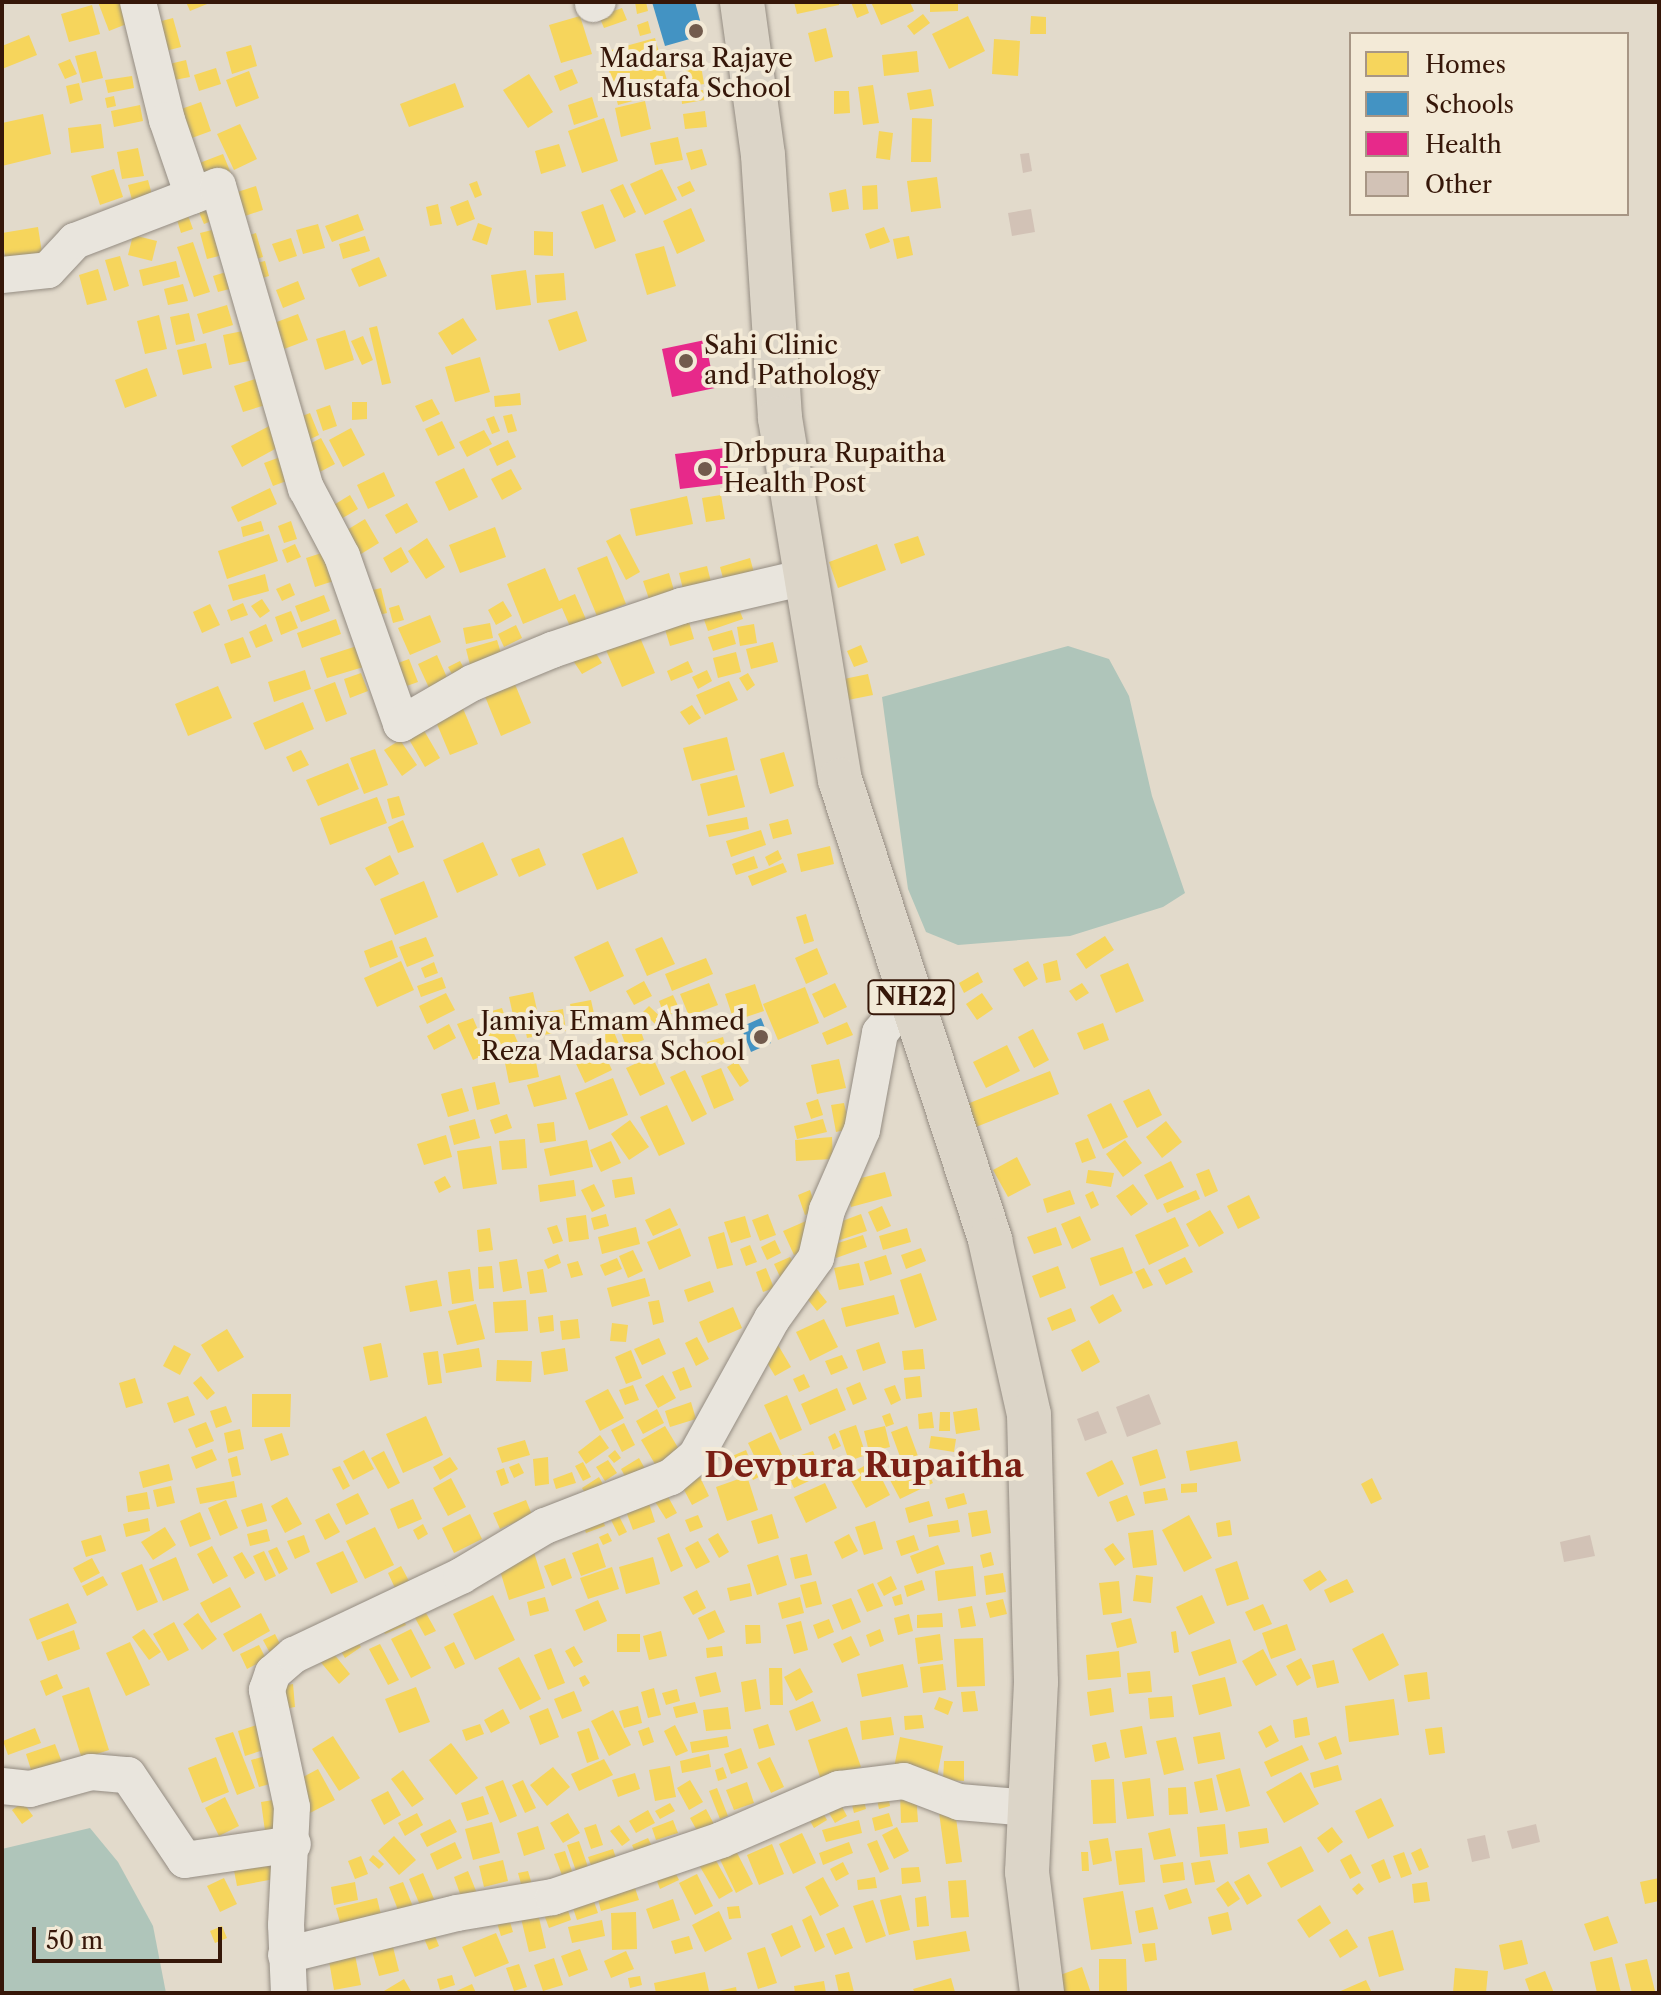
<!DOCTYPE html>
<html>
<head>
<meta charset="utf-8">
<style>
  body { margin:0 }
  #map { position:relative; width:1661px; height:1995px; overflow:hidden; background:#e2dacb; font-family:"Libre Caslon Text",serif }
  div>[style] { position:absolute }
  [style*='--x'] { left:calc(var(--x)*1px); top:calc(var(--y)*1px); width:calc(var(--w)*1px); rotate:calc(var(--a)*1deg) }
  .water>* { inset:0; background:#afc5ba }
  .homes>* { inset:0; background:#f6d55c }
  .schools>* { inset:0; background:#4393c3 }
  .health>* { inset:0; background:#e7298a }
  .building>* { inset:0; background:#d2c2b6 }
  .roads { filter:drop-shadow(0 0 2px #948c82) drop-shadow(0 0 2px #948c82) }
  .minor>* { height:36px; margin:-18px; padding:0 18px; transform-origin:18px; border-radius:18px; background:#e9e5dd }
  .major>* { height:44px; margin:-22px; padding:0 22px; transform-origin:22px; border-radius:22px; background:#dcd5c8 }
  .dots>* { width:22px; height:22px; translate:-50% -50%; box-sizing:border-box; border:4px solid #f3ead7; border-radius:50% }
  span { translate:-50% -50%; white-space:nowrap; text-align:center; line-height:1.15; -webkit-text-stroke:8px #f3ead7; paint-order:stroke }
  .shield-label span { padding:2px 6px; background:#f3ead7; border:2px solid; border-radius:6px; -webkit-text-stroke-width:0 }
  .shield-label { font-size:24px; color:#361709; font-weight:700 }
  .poi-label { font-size:26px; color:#361709 }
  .left { translate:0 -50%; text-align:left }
  .right { translate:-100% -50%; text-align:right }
  .district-label { font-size:34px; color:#7a1f14; font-weight:700 }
  .frame { position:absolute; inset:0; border:4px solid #361709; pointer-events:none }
  .legend { position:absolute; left:1349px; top:32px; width:280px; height:184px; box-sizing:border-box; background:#f3ead7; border:2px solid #a79685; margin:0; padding:10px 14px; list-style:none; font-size:24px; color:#361709 }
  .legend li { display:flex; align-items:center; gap:16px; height:40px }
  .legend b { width:40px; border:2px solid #a79685 }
  .scale { position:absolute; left:32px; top:1927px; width:190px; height:36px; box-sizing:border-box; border:4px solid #361709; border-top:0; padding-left:10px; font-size:24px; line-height:28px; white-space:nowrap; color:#361709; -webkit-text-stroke:6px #f3ead7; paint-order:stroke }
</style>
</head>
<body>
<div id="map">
  <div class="water">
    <i style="clip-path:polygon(1068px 646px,1109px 659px,1129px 696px,1152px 796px,1185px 893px,1163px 907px,1070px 936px,958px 945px,926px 932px,908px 889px,882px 697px)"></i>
    <i style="clip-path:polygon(90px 1828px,118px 1862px,153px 1926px,166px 1993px,2px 1993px,2px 1849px)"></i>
  </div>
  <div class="homes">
    <i style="clip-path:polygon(98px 2px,127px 2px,134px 21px,109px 31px)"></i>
    <i style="clip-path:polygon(186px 2px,212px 2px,190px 11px)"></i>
    <i style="clip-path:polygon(635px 2px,646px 2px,648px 11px,637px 14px)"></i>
    <i style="clip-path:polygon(794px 2px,839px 2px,839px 5px,797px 14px)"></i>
    <i style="clip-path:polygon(851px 2px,865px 2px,869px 13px,857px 18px)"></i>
    <i style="clip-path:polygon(871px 2px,910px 2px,914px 11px,881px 25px)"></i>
    <i style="clip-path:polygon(930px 2px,958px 2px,958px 11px,930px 12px)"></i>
    <i style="clip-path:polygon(92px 5px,100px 34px,69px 42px,61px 14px)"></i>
    <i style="clip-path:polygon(622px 8px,627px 20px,604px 28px,599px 16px)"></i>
    <i style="clip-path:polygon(923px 14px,930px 23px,914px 35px,907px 26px)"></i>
    <i style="clip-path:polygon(580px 16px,592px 54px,561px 63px,549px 25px)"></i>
    <i style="clip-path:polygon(968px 16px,985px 51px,949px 69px,932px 34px)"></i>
    <i style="clip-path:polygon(1031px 16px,1046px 17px,1046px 34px,1030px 34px)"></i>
    <i style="clip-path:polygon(173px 18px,181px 47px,158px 53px,150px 24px)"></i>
    <i style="clip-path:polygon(648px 21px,651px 33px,640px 36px,637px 25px)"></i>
    <i style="clip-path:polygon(826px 28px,833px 57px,815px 62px,808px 33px)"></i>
    <i style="clip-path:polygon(29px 35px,37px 55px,2px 69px,2px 46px)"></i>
    <i style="clip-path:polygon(655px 38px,670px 91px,618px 105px,604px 52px)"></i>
    <i style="clip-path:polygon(994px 39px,1020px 41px,1018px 76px,992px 74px)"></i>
    <i style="clip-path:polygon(251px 45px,257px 66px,232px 74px,226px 52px)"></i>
    <i style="clip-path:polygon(96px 51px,103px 78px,82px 83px,75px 56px)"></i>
    <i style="clip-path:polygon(917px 51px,919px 72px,884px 76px,882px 55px)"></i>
    <i style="clip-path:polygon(70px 59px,77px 74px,65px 79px,58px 64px)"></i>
    <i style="clip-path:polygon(700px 59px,704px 84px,685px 87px,682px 62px)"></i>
    <i style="clip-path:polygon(186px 60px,190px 77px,164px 82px,161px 66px)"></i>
    <i style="clip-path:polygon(216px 68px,221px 84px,199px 91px,194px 75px)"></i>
    <i style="clip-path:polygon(572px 69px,578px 83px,560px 91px,554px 76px)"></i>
    <i style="clip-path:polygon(249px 71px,259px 98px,236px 107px,226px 80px)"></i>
    <i style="clip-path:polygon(529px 74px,553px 112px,528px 128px,503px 90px)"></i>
    <i style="clip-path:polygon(132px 76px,134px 88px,108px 93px,105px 80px)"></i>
    <i style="clip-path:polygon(79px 83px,83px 100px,70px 104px,66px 86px)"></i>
    <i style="clip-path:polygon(455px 83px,464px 107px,409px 127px,400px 104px)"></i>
    <i style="clip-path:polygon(873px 85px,879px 123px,863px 125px,858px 87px)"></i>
    <i style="clip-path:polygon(931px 89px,934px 106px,910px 110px,907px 93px)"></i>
    <i style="clip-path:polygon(703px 90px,704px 100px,682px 104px,681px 93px)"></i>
    <i style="clip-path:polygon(834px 91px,849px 91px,850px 113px,834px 114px)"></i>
    <i style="clip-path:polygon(114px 96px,116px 106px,107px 108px,105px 98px)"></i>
    <i style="clip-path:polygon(592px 97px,598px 117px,574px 125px,568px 105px)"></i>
    <i style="clip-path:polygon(645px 101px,651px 129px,621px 137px,615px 108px)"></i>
    <i style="clip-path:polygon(201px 102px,211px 131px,181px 142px,170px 113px)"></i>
    <i style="clip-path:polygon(140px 105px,143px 121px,114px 127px,111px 111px)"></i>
    <i style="clip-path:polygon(705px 111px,707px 127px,685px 129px,683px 114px)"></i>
    <i style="clip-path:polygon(43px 114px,51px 154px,2px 166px,2px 123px)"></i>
    <i style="clip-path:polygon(604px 118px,618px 161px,582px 173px,568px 131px)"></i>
    <i style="clip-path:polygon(912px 118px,932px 119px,931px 162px,911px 162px)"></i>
    <i style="clip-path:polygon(101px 124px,104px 148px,71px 153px,68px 128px)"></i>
    <i style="clip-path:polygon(240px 124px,257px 159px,234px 170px,217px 134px)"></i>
    <i style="clip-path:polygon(879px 131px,893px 133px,890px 160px,876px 158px)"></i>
    <i style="clip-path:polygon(678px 137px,683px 160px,655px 165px,650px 143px)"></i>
    <i style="clip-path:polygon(559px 144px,566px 166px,541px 174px,535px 151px)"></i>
    <i style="clip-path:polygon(138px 148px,144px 176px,122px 179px,117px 152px)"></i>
    <i style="clip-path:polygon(702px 149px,707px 165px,691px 170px,686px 153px)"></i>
    <i style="clip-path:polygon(223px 154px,232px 176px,198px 189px,189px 167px)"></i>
    <i style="clip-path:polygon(114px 169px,123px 197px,100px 205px,91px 176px)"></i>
    <i style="clip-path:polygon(662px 169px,677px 200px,645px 215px,630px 184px)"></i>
    <i style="clip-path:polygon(937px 177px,941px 208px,911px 212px,907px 181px)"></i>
    <i style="clip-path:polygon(148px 180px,155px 206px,135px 211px,128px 185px)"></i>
    <i style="clip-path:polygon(477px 181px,482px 195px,475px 198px,469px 184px)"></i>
    <i style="clip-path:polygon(690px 181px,695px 191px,682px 197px,677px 187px)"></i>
    <i style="clip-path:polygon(623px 184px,636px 212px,624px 218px,610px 190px)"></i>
    <i style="clip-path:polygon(877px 185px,878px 209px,863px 210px,862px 186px)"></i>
    <i style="clip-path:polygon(256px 186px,263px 210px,236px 219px,228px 195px)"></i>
    <i style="clip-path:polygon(846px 189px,849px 209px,832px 212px,829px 193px)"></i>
    <i style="clip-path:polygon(468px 200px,475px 219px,457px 226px,450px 207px)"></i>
    <i style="clip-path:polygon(195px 203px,224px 216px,204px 224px)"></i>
    <i style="clip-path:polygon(438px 204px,442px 224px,430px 226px,426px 207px)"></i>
    <i style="clip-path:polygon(603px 204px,616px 241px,595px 249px,581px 212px)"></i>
    <i style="clip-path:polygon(691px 208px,705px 241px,677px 254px,663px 221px)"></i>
    <i style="clip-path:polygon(186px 210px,193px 229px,181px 233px,175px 213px)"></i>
    <i style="clip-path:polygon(358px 214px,364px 230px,332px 242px,325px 226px)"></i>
    <i style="clip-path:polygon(478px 223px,492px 228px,487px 245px,472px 240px)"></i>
    <i style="clip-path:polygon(318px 224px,325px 248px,303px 254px,296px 230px)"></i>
    <i style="clip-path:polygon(38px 227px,44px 266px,7px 272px,2px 233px)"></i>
    <i style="clip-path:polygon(224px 227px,231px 253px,207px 259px,200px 233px)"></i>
    <i style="clip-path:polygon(884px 227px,890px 242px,870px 249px,865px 234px)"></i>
    <i style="clip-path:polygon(534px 231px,553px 232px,553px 256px,534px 255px)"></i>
    <i style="clip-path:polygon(256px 233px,263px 257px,247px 262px,240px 238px)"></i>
    <i style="clip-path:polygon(133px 235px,157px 241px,152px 261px,128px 255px)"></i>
    <i style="clip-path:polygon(365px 236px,370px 251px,343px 259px,339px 244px)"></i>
    <i style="clip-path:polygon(909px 236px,913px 255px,897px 259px,893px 239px)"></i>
    <i style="clip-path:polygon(291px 238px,297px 256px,279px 262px,272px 244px)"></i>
    <i style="clip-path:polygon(193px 242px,210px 292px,194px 297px,177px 247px)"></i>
    <i style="clip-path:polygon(664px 246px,676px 286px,647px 295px,635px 254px)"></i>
    <i style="clip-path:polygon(120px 256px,129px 286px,114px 291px,105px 260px)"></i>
    <i style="clip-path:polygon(379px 257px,387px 276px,359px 287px,351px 269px)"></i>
    <i style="clip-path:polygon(176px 261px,180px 277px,143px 286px,139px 270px)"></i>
    <i style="clip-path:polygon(265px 261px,269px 276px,256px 280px,252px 264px)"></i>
    <i style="clip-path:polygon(98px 269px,107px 300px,87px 305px,79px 275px)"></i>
    <i style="clip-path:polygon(236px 269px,241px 286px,218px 292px,213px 276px)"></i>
    <i style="clip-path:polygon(526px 270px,531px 305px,496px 310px,491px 275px)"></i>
    <i style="clip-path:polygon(564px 273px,566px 300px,537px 303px,535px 275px)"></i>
    <i style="clip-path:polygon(298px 281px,305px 299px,283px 308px,276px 290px)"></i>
    <i style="clip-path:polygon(183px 284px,188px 301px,168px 305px,164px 289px)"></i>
    <i style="clip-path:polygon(227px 305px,233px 325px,203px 334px,197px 314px)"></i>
    <i style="clip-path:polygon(577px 311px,587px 341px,559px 351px,548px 320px)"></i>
    <i style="clip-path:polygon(189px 313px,195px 341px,176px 345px,170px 317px)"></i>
    <i style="clip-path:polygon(298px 314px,308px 340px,276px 352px,266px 326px)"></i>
    <i style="clip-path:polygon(159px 315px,167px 349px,145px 354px,137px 321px)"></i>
    <i style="clip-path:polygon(463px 318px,477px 340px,452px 355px,438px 333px)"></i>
    <i style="clip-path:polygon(377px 326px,391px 383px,382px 385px,369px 328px)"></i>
    <i style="clip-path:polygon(253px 329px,258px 359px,229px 365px,223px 335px)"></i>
    <i style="clip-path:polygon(345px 330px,354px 360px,325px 370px,316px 339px)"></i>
    <i style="clip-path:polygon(363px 336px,373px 360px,362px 365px,351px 341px)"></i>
    <i style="clip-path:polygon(206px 343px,212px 368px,183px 375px,177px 350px)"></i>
    <i style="clip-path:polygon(480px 357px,490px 392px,455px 402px,445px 367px)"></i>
    <i style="clip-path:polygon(147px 368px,157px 396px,125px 408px,115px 380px)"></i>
    <i style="clip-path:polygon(267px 375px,275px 402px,243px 412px,234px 386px)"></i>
    <i style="clip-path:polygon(520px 393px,521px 405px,495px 407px,494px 396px)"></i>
    <i style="clip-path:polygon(432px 399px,440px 414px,423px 422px,415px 406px)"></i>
    <i style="clip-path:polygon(352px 402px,367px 402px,367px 419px,352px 420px)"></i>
    <i style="clip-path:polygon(330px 405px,337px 426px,323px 431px,316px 410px)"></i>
    <i style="clip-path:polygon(310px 413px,319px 435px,306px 441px,297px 418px)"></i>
    <i style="clip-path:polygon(512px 414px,517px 431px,508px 433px,503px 416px)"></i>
    <i style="clip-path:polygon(494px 416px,500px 431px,492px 434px,486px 419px)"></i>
    <i style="clip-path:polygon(442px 421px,455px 448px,438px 456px,425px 429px)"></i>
    <i style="clip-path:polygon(275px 423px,286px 443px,242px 467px,231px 446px)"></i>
    <i style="clip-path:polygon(351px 428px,365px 455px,343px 467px,329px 440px)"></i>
    <i style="clip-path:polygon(484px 430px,492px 444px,467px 457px,459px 442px)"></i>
    <i style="clip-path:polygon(321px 438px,335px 464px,314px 475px,300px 449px)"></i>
    <i style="clip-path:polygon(508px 440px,516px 457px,497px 466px,489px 449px)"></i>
    <i style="clip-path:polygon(291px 453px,300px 476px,273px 486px,264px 463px)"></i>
    <i style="clip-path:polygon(464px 468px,478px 497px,449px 511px,435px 482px)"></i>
    <i style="clip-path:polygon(511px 469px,522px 489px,502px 500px,491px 479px)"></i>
    <i style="clip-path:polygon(384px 472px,395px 496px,368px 509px,357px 485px)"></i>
    <i style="clip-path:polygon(270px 488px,277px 504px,238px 522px,231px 507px)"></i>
    <i style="clip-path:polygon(350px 495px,358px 509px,341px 519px,332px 506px)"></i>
    <i style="clip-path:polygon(721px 495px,725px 519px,706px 522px,702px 498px)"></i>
    <i style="clip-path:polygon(687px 496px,693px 524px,636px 536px,630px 509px)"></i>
    <i style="clip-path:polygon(407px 503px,418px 522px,396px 534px,385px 515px)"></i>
    <i style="clip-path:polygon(365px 519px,379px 543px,356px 557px,342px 533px)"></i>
    <i style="clip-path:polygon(261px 521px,264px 531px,243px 537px,241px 527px)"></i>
    <i style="clip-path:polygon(291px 521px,297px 539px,284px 543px,278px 526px)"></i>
    <i style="clip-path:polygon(495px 527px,506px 557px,460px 573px,449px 545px)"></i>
    <i style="clip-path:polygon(269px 534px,278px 561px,227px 579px,218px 551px)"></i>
    <i style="clip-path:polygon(620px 534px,640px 572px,626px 580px,606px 541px)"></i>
    <i style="clip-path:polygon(918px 536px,925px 555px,901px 564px,894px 544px)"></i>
    <i style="clip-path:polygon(427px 538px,445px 567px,426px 579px,408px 551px)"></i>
    <i style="clip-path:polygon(295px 544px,301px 557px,287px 563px,282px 550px)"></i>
    <i style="clip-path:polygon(877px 544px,886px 570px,838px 588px,829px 562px)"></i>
    <i style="clip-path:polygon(401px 547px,409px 562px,391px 573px,383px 558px)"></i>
    <i style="clip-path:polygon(331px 550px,340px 579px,315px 587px,306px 558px)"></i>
    <i style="clip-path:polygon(607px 556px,626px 604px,597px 616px,577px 568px)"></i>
    <i style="clip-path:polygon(750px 558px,756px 580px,726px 589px,720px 567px)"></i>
    <i style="clip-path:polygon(707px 566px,714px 594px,686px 601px,679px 573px)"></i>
    <i style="clip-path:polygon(545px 568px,559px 601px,575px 594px,588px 624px,572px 631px,562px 608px,523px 624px,507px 584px)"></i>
    <i style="clip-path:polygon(669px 573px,677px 601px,652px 608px,643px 581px)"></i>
    <i style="clip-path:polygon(265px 574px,269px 591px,233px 601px,228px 585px)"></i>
    <i style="clip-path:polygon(290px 583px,295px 595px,282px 601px,276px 589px)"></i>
    <i style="clip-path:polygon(381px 588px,387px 613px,371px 617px,365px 592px)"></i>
    <i style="clip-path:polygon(324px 595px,330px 611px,301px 622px,295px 606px)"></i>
    <i style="clip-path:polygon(734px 596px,743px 619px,708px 631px,700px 608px)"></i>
    <i style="clip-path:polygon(262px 599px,270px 611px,260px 618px,251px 606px)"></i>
    <i style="clip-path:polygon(503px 601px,512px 616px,496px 625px,488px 610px)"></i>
    <i style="clip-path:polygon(243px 603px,248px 615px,231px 621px,227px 610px)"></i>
    <i style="clip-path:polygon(210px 604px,220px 625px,202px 633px,193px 612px)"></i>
    <i style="clip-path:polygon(399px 605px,404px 620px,393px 623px,389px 608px)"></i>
    <i style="clip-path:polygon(291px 611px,298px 628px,281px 635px,275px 617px)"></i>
    <i style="clip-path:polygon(686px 612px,694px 639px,670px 646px,662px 619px)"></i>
    <i style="clip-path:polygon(430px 615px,441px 642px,410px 655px,398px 628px)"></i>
    <i style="clip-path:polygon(336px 619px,341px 634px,302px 648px,297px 633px)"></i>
    <i style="clip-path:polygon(490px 623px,493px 638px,466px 644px,463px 628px)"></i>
    <i style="clip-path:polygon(266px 624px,273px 641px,256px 648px,249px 632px)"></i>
    <i style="clip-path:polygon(754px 624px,757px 643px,740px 646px,737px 627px)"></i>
    <i style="clip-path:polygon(516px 625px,522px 638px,504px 647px,498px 634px)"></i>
    <i style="clip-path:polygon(636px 628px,655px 673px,622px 687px,603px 643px)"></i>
    <i style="clip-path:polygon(732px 630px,736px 644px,713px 651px,708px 637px)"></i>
    <i style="clip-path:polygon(243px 637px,251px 657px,231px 664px,224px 644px)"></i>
    <i style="clip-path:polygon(497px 640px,503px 660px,471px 669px,466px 649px)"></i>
    <i style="clip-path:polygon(773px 642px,778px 662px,751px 669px,746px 649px)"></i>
    <i style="clip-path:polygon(363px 644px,370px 665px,327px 678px,320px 658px)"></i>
    <i style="clip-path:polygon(861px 645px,868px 662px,854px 667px,847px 651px)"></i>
    <i style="clip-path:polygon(592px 647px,602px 663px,582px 674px,572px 659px)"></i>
    <i style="clip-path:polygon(736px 652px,741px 672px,718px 678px,713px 658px)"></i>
    <i style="clip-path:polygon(437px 655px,449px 682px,430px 690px,418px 664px)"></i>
    <i style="clip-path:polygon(409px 659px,418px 682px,398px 689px,390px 666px)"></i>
    <i style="clip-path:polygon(460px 661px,467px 674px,456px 681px,448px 667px)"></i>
    <i style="clip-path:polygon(688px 661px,693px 672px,671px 681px,667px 671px)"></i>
    <i style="clip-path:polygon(305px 670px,311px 689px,274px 702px,268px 682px)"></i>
    <i style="clip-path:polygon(707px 670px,712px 681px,698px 689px,692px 677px)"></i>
    <i style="clip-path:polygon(361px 673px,368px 691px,350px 698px,344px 679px)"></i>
    <i style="clip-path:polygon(748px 673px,755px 685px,747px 691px,739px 678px)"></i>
    <i style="clip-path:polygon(868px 674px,873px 695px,848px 700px,844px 679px)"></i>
    <i style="clip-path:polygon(512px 677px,531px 723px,501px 736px,482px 689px)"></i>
    <i style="clip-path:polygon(729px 681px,738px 700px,705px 715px,696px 695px)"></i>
    <i style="clip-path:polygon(335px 682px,347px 714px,326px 722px,314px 690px)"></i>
    <i style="clip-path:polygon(218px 686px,232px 718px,188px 736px,175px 704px)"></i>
    <i style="clip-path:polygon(459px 699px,478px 744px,450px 755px,431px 710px)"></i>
    <i style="clip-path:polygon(303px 702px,314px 729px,265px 750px,253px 723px)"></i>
    <i style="clip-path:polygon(692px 705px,701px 718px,689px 725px,680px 712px)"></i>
    <i style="clip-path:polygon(422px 727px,440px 758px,425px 767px,407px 736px)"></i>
    <i style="clip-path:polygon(727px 737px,735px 770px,692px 781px,683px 748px)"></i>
    <i style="clip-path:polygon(400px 740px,417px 765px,402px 776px,384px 750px)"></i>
    <i style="clip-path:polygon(375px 749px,388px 785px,364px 794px,350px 758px)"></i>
    <i style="clip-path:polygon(301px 750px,309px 765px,293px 772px,286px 757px)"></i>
    <i style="clip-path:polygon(784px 752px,794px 786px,770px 794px,760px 759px)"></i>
    <i style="clip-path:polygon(348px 763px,359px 789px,318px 806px,306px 780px)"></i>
    <i style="clip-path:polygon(737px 775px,745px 807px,708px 816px,700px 784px)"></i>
    <i style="clip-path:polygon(399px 796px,405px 815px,392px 819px,387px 799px)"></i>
    <i style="clip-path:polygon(377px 797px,387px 823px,330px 845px,320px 818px)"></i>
    <i style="clip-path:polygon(747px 817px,749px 829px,709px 837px,706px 825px)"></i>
    <i style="clip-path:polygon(788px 819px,792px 834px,773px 839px,769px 824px)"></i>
    <i style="clip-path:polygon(403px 820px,414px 847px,398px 853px,388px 827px)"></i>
    <i style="clip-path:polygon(761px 830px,766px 845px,731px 857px,726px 841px)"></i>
    <i style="clip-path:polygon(623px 837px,638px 873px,597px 890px,582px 854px)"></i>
    <i style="clip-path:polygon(483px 842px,498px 875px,457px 893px,443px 860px)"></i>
    <i style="clip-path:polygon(830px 846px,834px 864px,801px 872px,797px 854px)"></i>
    <i style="clip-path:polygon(539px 848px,546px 865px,519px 877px,511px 859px)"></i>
    <i style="clip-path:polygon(778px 850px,782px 859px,769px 866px,765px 857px)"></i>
    <i style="clip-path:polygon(390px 855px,399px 874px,375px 886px,365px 868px)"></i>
    <i style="clip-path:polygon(754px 856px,758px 868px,736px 875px,732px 864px)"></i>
    <i style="clip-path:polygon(783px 863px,787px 872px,752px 886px,748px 876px)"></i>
    <i style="clip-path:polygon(424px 881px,438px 917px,395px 935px,380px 899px)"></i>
    <i style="clip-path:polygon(806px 914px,814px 941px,804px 944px,796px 917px)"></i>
    <i style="clip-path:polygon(1105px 936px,1114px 950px,1086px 969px,1076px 954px)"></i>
    <i style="clip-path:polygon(426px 937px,434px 956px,407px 967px,399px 947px)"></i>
    <i style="clip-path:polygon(662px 937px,675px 964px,647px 976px,635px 949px)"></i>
    <i style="clip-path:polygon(392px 940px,398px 957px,370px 968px,364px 951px)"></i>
    <i style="clip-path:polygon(608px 941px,624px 976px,590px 992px,574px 957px)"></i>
    <i style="clip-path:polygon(817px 948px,828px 974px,806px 984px,795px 958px)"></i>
    <i style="clip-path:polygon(706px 958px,713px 974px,672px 991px,665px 974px)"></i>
    <i style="clip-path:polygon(1057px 960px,1061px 980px,1046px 983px,1043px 964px)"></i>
    <i style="clip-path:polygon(401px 961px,414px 990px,377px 1007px,364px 978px)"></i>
    <i style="clip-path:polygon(1028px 961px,1038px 979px,1024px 987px,1013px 969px)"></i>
    <i style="clip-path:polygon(434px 962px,438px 973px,425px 978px,421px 968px)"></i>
    <i style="clip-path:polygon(1128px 963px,1144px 1001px,1116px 1013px,1100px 975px)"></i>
    <i style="clip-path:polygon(978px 972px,983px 982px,964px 993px,959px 983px)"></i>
    <i style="clip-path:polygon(442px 977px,446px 988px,421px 997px,417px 986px)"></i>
    <i style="clip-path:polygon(644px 981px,652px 996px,634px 1005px,626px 991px)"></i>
    <i style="clip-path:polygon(709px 983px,718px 1005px,689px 1016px,680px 994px)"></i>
    <i style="clip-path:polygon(835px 983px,847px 1007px,824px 1018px,812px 994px)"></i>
    <i style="clip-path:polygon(1082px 983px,1089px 993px,1076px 1001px,1069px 991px)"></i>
    <i style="clip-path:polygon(755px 984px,764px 1011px,734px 1021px,725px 994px)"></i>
    <i style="clip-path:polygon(805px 987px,819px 1023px,778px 1040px,763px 1004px)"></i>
    <i style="clip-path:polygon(533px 992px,537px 1010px,513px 1015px,509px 997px)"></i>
    <i style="clip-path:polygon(446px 993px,455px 1010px,427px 1024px,419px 1006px)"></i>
    <i style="clip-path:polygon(982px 993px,993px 1009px,977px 1020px,966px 1004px)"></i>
    <i style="clip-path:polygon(673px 995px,680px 1010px,665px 1017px,659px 1001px)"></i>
    <i style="clip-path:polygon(591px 1000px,595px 1018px,574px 1022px,570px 1004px)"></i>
    <i style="clip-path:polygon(649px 1006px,666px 1022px,659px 1028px,643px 1012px)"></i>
    <i style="clip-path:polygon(502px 1008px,506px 1020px,485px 1027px,482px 1014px)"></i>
    <i style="clip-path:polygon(563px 1009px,566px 1031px,527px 1038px,523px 1016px)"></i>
    <i style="clip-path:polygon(473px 1018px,488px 1053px,473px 1060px,457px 1024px)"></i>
    <i style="clip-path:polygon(636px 1018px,644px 1040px,626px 1046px,618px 1024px)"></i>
    <i style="clip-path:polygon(609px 1020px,621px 1049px,611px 1053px,598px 1025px)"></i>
    <i style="clip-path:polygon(509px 1022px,519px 1045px,494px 1056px,484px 1034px)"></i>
    <i style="clip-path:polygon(847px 1022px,853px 1035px,827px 1045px,822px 1033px)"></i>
    <i style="clip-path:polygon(1103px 1023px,1109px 1040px,1084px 1050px,1077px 1033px)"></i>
    <i style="clip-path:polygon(449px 1024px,456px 1038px,434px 1050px,427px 1036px)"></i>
    <i style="clip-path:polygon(1033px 1029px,1049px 1060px,1034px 1068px,1018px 1037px)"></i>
    <i style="clip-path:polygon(723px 1037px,727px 1053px,711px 1057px,707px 1042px)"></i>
    <i style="clip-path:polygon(598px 1040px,612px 1070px,585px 1083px,571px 1053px)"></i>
    <i style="clip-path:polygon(1007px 1045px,1020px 1071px,986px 1088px,973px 1062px)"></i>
    <i style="clip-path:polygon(534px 1052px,539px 1077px,509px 1083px,504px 1058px)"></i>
    <i style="clip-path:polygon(652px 1056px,665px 1084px,640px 1096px,626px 1068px)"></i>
    <i style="clip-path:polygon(839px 1059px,846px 1088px,817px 1094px,811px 1065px)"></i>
    <i style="clip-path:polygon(737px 1061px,749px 1081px,740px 1087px,727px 1067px)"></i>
    <i style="clip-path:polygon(721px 1068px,734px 1100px,714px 1109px,701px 1076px)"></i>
    <i style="clip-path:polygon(685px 1070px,707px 1114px,692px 1122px,670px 1077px)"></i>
    <i style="clip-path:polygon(1050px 1071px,1059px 1094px,976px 1127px,967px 1104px)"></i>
    <i style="clip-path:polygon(560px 1075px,567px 1099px,534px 1107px,527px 1085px)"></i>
    <i style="clip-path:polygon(613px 1078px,628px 1115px,589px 1130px,575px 1093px)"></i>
    <i style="clip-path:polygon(495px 1082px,500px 1104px,477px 1110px,472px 1087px)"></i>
    <i style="clip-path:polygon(462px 1088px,469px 1111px,448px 1117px,441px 1094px)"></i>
    <i style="clip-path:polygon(1149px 1089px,1162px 1115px,1137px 1128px,1123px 1101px)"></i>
    <i style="clip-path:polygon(818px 1099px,823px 1115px,811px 1119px,806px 1103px)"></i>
    <i style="clip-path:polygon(844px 1103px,850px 1129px,836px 1132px,831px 1105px)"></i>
    <i style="clip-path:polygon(1111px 1103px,1128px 1137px,1103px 1149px,1087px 1115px)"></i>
    <i style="clip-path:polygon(667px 1105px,685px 1144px,659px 1156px,640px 1117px)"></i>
    <i style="clip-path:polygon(507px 1114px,512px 1128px,495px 1134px,490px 1120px)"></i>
    <i style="clip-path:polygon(475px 1119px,480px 1138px,454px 1145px,449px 1126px)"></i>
    <i style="clip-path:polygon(823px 1119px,827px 1132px,797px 1139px,794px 1126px)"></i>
    <i style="clip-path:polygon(630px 1120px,649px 1147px,629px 1160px,611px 1134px)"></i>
    <i style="clip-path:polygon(1166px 1121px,1182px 1142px,1162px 1158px,1146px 1137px)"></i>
    <i style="clip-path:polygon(554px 1122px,556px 1141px,540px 1143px,537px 1124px)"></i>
    <i style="clip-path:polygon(446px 1135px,452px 1157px,424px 1165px,417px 1144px)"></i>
    <i style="clip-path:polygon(832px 1137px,833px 1159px,796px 1161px,795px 1140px)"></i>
    <i style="clip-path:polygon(1088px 1138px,1096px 1158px,1082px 1163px,1075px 1143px)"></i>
    <i style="clip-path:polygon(525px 1139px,527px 1168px,502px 1170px,499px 1141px)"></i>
    <i style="clip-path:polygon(587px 1140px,593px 1167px,550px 1176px,544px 1149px)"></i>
    <i style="clip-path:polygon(1125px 1140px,1142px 1163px,1123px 1177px,1106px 1154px)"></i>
    <i style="clip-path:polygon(611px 1141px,621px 1163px,601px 1172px,590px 1150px)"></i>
    <i style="clip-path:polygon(491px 1146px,497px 1184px,463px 1189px,457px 1151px)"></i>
    <i style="clip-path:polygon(1017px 1157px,1031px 1185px,1008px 1197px,993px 1170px)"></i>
    <i style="clip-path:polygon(1171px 1161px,1184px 1187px,1157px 1200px,1144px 1175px)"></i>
    <i style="clip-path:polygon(1209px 1169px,1218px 1191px,1205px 1197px,1196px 1174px)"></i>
    <i style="clip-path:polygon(1088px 1170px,1114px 1173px,1111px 1187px,1086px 1183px)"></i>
    <i style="clip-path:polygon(885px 1172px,892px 1196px,851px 1207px,845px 1182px)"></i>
    <i style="clip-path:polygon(445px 1176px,451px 1187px,439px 1193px,434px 1182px)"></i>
    <i style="clip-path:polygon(632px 1177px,635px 1194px,615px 1198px,612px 1180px)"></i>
    <i style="clip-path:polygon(574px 1180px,576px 1196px,540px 1202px,538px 1185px)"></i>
    <i style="clip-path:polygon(594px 1184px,605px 1206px,592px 1212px,581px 1190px)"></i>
    <i style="clip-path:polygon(1133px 1184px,1148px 1204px,1131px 1216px,1116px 1196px)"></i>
    <i style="clip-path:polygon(810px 1190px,817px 1211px,805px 1215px,798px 1195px)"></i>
    <i style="clip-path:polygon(1070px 1190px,1075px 1204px,1047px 1213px,1043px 1199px)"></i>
    <i style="clip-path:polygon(1196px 1190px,1200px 1199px,1167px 1213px,1163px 1204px)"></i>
    <i style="clip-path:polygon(1093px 1191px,1099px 1205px,1091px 1209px,1085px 1195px)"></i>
    <i style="clip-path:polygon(1249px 1195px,1260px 1218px,1238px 1229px,1227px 1206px)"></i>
    <i style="clip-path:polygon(882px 1206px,891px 1226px,877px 1232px,868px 1212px)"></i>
    <i style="clip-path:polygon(670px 1208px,678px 1225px,653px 1236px,645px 1220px)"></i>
    <i style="clip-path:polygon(1210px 1210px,1224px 1233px,1199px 1247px,1186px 1224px)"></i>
    <i style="clip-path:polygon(606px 1214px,609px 1226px,594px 1230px,591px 1218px)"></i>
    <i style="clip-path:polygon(768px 1214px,776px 1235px,760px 1241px,752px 1220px)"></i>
    <i style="clip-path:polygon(861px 1214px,867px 1231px,834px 1242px,829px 1226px)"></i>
    <i style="clip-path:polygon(586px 1215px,589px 1239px,569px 1242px,566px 1218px)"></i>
    <i style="clip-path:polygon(745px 1216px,751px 1237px,731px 1243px,724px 1222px)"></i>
    <i style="clip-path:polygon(1080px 1216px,1091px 1240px,1072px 1249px,1061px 1224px)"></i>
    <i style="clip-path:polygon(1175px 1217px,1189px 1246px,1149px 1265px,1135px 1235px)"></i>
    <i style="clip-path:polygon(806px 1221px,817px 1246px,794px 1255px,783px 1231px)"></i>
    <i style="clip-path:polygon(557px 1225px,563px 1241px,553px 1244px,547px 1228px)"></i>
    <i style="clip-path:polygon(636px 1227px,640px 1244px,602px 1254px,598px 1237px)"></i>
    <i style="clip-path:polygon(1056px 1227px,1062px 1245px,1034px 1254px,1027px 1237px)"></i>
    <i style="clip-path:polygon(490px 1228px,493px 1250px,479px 1252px,477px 1230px)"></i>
    <i style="clip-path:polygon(680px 1228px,691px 1256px,659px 1270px,647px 1242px)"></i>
    <i style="clip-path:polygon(907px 1228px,911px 1242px,883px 1250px,879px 1236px)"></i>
    <i style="clip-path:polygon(724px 1232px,733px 1265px,717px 1269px,708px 1237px)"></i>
    <i style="clip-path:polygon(863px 1235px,867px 1247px,836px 1258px,832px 1245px)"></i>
    <i style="clip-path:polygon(775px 1240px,781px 1253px,767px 1260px,761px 1247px)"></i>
    <i style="clip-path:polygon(750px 1245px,757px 1262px,746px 1266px,740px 1249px)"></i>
    <i style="clip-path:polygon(1123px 1247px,1133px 1273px,1100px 1286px,1090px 1258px)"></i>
    <i style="clip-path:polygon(921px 1248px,926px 1261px,906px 1269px,901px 1255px)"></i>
    <i style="clip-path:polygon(633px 1250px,643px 1271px,628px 1278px,619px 1256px)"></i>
    <i style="clip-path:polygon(558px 1254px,561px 1263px,548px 1269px,544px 1260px)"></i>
    <i style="clip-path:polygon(886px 1255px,892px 1274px,870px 1281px,864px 1262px)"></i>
    <i style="clip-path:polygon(790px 1257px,798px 1272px,781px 1279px,774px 1264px)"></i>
    <i style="clip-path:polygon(1185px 1257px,1193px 1272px,1166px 1285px,1158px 1270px)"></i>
    <i style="clip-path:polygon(617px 1258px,622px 1269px,605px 1276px,600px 1265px)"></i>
    <i style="clip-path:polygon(517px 1259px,522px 1288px,503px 1292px,499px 1262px)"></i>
    <i style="clip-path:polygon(578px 1261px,583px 1275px,571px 1278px,567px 1264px)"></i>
    <i style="clip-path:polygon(859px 1263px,864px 1285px,839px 1290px,834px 1268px)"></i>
    <i style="clip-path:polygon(492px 1266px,494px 1288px,479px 1289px,478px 1267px)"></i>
    <i style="clip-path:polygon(1058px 1266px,1066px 1288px,1040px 1298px,1032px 1276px)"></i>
    <i style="clip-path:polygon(766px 1268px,774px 1288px,763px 1292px,756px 1272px)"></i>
    <i style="clip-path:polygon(1144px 1268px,1153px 1285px,1143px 1289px,1135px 1272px)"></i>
    <i style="clip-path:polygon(470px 1269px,474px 1301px,452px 1304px,448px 1272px)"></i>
    <i style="clip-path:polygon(543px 1269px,547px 1292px,530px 1294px,527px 1272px)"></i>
    <i style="clip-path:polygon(921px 1273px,937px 1320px,915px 1328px,900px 1280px)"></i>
    <i style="clip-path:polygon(645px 1278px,650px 1296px,612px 1307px,607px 1288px)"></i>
    <i style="clip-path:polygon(437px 1280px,442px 1306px,410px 1312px,405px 1286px)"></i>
    <i style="clip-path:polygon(710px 1281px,714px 1292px,688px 1302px,684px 1290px)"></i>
    <i style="clip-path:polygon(816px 1288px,827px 1302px,817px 1311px,805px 1296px)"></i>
    <i style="clip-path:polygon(1113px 1294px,1122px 1311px,1099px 1324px,1090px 1307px)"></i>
    <i style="clip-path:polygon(894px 1295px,899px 1314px,846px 1327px,841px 1308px)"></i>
    <i style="clip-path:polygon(526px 1300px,528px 1331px,495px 1333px,493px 1302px)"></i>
    <i style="clip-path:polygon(659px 1300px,664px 1322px,653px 1325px,648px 1302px)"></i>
    <i style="clip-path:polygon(476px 1304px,485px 1339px,457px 1345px,448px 1311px)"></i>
    <i style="clip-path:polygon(733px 1307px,742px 1328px,708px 1343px,699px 1322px)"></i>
    <i style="clip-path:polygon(1071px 1308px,1076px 1321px,1052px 1331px,1047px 1318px)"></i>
    <i style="clip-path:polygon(553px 1315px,554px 1331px,540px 1333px,538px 1317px)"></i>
    <i style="clip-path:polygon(578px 1319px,580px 1338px,562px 1340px,560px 1321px)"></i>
    <i style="clip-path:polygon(824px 1319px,838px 1347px,810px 1361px,796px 1332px)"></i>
    <i style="clip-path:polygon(612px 1323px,628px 1325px,626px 1342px,610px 1341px)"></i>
    <i style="clip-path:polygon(227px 1329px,244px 1357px,218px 1372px,201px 1345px)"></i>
    <i style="clip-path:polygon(697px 1337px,709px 1359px,696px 1366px,685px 1343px)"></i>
    <i style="clip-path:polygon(659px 1338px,666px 1354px,642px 1365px,634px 1349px)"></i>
    <i style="clip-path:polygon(1089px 1340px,1100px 1362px,1082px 1372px,1071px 1350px)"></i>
    <i style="clip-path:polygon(879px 1342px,886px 1363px,863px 1371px,856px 1350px)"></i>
    <i style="clip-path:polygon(381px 1343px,388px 1377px,370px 1381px,363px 1347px)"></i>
    <i style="clip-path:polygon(174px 1345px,191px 1354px,180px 1375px,163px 1366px)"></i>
    <i style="clip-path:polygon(778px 1345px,791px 1367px,775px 1376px,762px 1354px)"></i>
    <i style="clip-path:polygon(479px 1348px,482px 1367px,446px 1373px,443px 1354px)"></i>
    <i style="clip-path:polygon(565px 1348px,568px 1371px,544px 1375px,541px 1352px)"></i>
    <i style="clip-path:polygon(923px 1349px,925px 1369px,904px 1370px,902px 1351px)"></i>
    <i style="clip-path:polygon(631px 1350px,642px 1378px,626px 1384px,615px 1357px)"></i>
    <i style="clip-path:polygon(438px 1351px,442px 1383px,428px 1385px,423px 1353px)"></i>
    <i style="clip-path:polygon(842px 1355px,848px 1368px,831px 1375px,825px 1361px)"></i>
    <i style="clip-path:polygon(497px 1360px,532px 1361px,531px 1382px,496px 1381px)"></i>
    <i style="clip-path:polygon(684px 1367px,692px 1387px,680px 1391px,672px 1372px)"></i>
    <i style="clip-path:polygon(804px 1374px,810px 1387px,799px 1392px,793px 1379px)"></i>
    <i style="clip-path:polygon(663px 1375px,676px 1398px,658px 1408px,645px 1385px)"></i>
    <i style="clip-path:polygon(201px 1376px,215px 1393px,207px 1400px,193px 1383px)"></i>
    <i style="clip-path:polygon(920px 1376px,922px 1397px,906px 1399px,904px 1378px)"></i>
    <i style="clip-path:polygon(135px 1378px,143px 1403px,126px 1408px,119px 1383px)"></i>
    <i style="clip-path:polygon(860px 1382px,867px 1399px,853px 1405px,846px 1388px)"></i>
    <i style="clip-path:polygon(633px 1385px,639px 1400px,625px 1405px,619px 1390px)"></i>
    <i style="clip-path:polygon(895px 1385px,901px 1400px,891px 1405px,884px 1389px)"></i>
    <i style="clip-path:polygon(837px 1388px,846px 1410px,810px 1425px,801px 1404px)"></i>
    <i style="clip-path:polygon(608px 1389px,624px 1418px,600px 1431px,585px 1401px)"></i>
    <i style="clip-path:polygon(252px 1394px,291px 1394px,290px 1427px,252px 1427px)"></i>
    <i style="clip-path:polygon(787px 1395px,802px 1430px,780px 1440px,764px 1405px)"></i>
    <i style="clip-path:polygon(188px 1396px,195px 1415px,174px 1423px,167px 1403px)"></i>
    <i style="clip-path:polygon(691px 1402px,696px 1419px,670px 1427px,665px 1411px)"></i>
    <i style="clip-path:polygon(226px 1406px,232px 1422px,216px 1428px,210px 1411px)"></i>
    <i style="clip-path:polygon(977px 1408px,980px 1430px,956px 1434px,953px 1412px)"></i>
    <i style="clip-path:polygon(657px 1409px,664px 1423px,643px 1434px,636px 1421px)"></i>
    <i style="clip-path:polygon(932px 1412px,934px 1428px,919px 1429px,918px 1414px)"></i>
    <i style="clip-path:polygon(940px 1412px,950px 1412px,950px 1431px,939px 1431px)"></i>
    <i style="clip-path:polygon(890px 1413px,894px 1424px,886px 1427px,882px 1416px)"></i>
    <i style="clip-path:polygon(426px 1416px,443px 1455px,403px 1473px,386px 1434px)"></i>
    <i style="clip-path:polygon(206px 1422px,214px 1441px,196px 1448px,188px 1429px)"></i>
    <i style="clip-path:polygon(624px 1423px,635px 1445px,622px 1452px,611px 1430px)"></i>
    <i style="clip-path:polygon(856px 1425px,866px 1455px,849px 1461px,839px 1431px)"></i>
    <i style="clip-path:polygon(665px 1426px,683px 1456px,659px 1471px,641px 1440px)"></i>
    <i style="clip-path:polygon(885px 1426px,890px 1447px,869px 1452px,864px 1431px)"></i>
    <i style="clip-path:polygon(907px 1426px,918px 1456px,902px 1462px,891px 1432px)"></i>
    <i style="clip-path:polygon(240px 1429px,244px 1449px,228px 1453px,224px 1433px)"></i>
    <i style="clip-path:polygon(771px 1432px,782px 1455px,759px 1466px,748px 1443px)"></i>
    <i style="clip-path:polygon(282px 1433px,289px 1455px,271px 1461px,264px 1439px)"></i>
    <i style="clip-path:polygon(835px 1433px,841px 1446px,833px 1450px,828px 1437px)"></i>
    <i style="clip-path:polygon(600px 1435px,609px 1448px,586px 1464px,578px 1452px)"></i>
    <i style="clip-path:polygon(931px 1436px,956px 1439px,954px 1452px,929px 1448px)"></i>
    <i style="clip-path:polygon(525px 1440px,530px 1455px,502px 1463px,497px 1448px)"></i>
    <i style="clip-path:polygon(1237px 1441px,1241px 1461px,1190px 1471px,1186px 1451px)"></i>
    <i style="clip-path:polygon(212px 1449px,217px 1460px,196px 1469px,191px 1457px)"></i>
    <i style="clip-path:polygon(1157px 1449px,1166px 1478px,1140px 1486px,1132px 1457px)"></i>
    <i style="clip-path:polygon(364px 1450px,374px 1469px,353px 1480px,343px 1461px)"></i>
    <i style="clip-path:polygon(615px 1450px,621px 1458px,614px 1463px,608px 1456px)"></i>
    <i style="clip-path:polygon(746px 1450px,752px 1465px,736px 1471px,730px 1457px)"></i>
    <i style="clip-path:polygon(384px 1451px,400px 1483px,388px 1489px,371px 1458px)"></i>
    <i style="clip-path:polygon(813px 1451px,822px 1474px,810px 1479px,801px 1455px)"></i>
    <i style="clip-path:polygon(794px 1455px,800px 1467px,789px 1473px,782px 1461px)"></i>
    <i style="clip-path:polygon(237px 1456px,241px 1475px,232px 1477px,228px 1459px)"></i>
    <i style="clip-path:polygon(450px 1457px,458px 1469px,440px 1480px,433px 1467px)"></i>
    <i style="clip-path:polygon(548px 1457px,549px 1484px,535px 1486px,533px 1459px)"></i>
    <i style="clip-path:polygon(639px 1458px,649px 1476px,631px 1487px,621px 1469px)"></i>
    <i style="clip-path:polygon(608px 1460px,617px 1473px,605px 1481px,596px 1467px)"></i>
    <i style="clip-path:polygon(1112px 1460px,1124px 1484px,1098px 1497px,1086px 1473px)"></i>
    <i style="clip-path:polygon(873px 1461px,890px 1495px,866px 1508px,848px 1475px)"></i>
    <i style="clip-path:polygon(583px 1462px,591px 1477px,583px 1481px,575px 1466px)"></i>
    <i style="clip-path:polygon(519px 1463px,524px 1473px,514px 1478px,509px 1467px)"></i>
    <i style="clip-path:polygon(169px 1464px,173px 1480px,143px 1488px,139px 1472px)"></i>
    <i style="clip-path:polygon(924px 1464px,933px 1483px,900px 1499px,890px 1480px)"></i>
    <i style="clip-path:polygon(340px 1466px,350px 1486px,343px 1490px,332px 1469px)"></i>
    <i style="clip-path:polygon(504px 1468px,509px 1483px,501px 1486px,496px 1471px)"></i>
    <i style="clip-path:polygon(803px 1469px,809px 1481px,794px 1488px,788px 1476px)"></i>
    <i style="clip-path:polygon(760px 1470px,763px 1475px,753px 1480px,750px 1474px)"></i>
    <i style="clip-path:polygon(572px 1472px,576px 1483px,556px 1489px,553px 1479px)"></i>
    <i style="clip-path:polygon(747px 1476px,758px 1510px,727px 1521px,716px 1487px)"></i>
    <i style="clip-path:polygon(599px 1477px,609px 1495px,592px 1505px,582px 1488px)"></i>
    <i style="clip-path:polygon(700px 1477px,709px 1496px,692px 1505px,682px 1486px)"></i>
    <i style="clip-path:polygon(451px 1478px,466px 1507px,448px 1516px,433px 1488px)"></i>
    <i style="clip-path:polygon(1372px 1478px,1382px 1499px,1371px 1504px,1361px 1484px)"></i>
    <i style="clip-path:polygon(234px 1481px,237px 1497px,200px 1504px,196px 1488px)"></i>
    <i style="clip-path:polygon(825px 1483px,837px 1508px,806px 1523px,794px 1497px)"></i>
    <i style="clip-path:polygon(1197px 1483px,1197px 1492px,1181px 1493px,1181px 1484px)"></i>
    <i style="clip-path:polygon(171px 1486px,175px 1503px,157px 1507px,153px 1490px)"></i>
    <i style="clip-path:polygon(1165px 1488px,1168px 1500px,1145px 1504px,1143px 1492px)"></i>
    <i style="clip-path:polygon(147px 1492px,150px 1509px,128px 1512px,126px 1496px)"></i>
    <i style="clip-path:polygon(358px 1493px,369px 1514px,346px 1525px,336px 1504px)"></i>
    <i style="clip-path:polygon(666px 1493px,677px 1513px,666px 1519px,654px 1500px)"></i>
    <i style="clip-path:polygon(964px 1493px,967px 1504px,948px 1509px,945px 1498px)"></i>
    <i style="clip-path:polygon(1127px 1495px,1135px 1515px,1117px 1522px,1109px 1502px)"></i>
    <i style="clip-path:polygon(287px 1497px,302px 1524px,285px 1533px,271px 1506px)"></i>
    <i style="clip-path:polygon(647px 1497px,655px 1522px,633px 1530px,624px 1506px)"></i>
    <i style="clip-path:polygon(413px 1499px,422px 1519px,398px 1529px,390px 1509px)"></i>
    <i style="clip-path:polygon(226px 1500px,238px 1528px,220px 1536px,208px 1508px)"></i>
    <i style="clip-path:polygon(526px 1500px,532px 1515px,500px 1529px,493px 1513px)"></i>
    <i style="clip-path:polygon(929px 1501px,933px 1516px,909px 1523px,905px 1508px)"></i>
    <i style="clip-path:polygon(262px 1503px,267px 1521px,247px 1527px,241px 1510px)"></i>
    <i style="clip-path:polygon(987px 1510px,991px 1533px,972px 1537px,968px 1513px)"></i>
    <i style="clip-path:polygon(200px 1512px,211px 1539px,190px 1547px,180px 1521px)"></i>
    <i style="clip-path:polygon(617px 1512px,627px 1532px,619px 1536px,609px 1516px)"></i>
    <i style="clip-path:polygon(329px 1513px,340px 1532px,325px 1540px,315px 1520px)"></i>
    <i style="clip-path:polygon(470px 1514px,482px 1539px,454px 1553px,442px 1528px)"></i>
    <i style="clip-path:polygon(772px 1514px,779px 1538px,758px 1544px,751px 1521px)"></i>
    <i style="clip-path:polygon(601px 1515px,605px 1526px,586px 1533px,582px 1522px)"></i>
    <i style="clip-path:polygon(698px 1515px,703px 1527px,690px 1532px,685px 1520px)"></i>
    <i style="clip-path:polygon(1189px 1515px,1212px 1558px,1184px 1572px,1162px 1530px)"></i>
    <i style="clip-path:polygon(148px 1518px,150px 1531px,126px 1537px,123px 1524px)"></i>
    <i style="clip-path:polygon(958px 1520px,960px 1532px,929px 1537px,927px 1525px)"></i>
    <i style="clip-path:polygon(1230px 1520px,1232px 1535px,1218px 1537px,1216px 1523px)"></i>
    <i style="clip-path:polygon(875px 1521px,883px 1549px,864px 1555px,855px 1527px)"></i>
    <i style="clip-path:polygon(423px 1524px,428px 1534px,418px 1540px,413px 1530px)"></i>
    <i style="clip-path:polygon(165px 1527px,176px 1545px,153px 1560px,141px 1542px)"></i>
    <i style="clip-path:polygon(375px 1527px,394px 1565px,365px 1579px,346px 1541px)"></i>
    <i style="clip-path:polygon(267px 1529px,270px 1541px,250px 1546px,247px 1534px)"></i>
    <i style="clip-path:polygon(1153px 1530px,1157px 1565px,1133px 1568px,1128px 1533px)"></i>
    <i style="clip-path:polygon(608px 1533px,612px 1541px,603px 1545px,599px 1537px)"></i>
    <i style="clip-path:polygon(669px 1533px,683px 1566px,671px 1572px,657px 1538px)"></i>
    <i style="clip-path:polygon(718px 1533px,729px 1552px,719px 1558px,708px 1539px)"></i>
    <i style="clip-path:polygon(849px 1534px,858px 1551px,842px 1559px,834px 1542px)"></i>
    <i style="clip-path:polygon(101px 1535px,106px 1551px,86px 1557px,81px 1541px)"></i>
    <i style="clip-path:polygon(304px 1535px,310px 1552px,295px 1559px,287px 1541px)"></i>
    <i style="clip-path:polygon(914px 1535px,919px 1550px,901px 1556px,896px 1541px)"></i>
    <i style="clip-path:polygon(698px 1541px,710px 1562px,696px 1569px,685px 1548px)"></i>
    <i style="clip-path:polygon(598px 1543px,606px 1567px,581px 1576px,572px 1553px)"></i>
    <i style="clip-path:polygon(1113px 1543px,1125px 1559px,1115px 1566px,1104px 1549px)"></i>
    <i style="clip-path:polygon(938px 1545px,945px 1564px,917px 1574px,910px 1556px)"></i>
    <i style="clip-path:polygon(212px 1546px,228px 1576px,213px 1584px,197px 1554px)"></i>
    <i style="clip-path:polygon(277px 1547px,288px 1569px,279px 1574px,268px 1551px)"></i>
    <i style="clip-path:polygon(533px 1549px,545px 1588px,509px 1600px,497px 1561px)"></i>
    <i style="clip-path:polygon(264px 1551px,276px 1576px,265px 1581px,253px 1556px)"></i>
    <i style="clip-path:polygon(343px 1551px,358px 1582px,331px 1594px,316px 1563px)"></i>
    <i style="clip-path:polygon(242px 1552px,255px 1573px,245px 1579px,233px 1557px)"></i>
    <i style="clip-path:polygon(991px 1552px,994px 1565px,983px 1568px,980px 1555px)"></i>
    <i style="clip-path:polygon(807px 1554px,812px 1575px,795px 1579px,790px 1558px)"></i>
    <i style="clip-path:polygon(778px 1555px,787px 1585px,757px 1595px,747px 1565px)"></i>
    <i style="clip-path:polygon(176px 1557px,189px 1590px,163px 1601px,149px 1569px)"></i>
    <i style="clip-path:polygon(653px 1557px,660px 1584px,626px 1594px,619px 1567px)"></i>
    <i style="clip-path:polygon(92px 1558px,100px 1573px,81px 1583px,73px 1568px)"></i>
    <i style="clip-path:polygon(565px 1558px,572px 1578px,552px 1586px,544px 1566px)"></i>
    <i style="clip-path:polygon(1237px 1561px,1249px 1599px,1227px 1606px,1215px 1569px)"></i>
    <i style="clip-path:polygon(142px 1564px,158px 1602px,137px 1611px,121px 1573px)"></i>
    <i style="clip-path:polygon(401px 1566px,409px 1581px,395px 1588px,388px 1573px)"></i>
    <i style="clip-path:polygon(973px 1566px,976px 1596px,938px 1601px,935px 1571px)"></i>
    <i style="clip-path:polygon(612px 1567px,619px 1589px,588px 1599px,580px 1578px)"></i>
    <i style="clip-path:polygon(1320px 1570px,1327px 1580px,1310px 1591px,1303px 1580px)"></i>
    <i style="clip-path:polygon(1003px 1573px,1006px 1592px,986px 1595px,984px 1576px)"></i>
    <i style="clip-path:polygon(1136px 1575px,1153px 1577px,1151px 1603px,1133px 1601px)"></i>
    <i style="clip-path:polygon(103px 1576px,108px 1585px,87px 1596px,82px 1586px)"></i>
    <i style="clip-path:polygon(891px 1576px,897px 1589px,884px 1596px,877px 1583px)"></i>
    <i style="clip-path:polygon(1347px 1579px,1354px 1592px,1330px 1603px,1324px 1590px)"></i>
    <i style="clip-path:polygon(922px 1580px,925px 1590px,907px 1597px,904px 1586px)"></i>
    <i style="clip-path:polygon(816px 1581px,822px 1604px,806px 1608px,800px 1585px)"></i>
    <i style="clip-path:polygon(1119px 1581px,1122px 1613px,1103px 1615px,1099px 1583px)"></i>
    <i style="clip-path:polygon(750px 1583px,752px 1596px,730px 1601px,727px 1588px)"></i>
    <i style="clip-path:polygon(873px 1583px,883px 1606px,867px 1612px,857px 1590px)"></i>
    <i style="clip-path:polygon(230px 1587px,241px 1607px,211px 1623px,200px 1603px)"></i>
    <i style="clip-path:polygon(697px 1590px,706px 1608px,693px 1615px,683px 1597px)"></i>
    <i style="clip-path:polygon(901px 1594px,903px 1604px,895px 1606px,892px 1597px)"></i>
    <i style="clip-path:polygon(493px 1595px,515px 1640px,475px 1660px,453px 1614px)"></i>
    <i style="clip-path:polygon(1202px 1595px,1215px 1623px,1189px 1635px,1176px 1607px)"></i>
    <i style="clip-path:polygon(545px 1597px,549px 1611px,530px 1616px,527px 1602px)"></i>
    <i style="clip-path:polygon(800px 1597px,804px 1613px,782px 1619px,778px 1603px)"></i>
    <i style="clip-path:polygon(851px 1598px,861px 1622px,842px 1630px,832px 1605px)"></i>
    <i style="clip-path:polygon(1003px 1599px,1007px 1614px,990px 1618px,986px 1603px)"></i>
    <i style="clip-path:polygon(598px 1600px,607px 1621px,584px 1631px,575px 1610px)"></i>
    <i style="clip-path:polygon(68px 1603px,77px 1623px,37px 1640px,29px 1619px)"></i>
    <i style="clip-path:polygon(1263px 1604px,1272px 1624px,1254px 1631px,1245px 1612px)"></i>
    <i style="clip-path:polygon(972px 1606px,976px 1626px,961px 1628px,958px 1609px)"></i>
    <i style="clip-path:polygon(715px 1610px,725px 1632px,708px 1640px,698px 1618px)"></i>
    <i style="clip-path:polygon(399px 1611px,406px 1625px,385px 1634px,379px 1620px)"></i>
    <i style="clip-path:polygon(198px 1613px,217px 1639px,202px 1650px,183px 1624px)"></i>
    <i style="clip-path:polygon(261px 1613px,270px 1631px,233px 1652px,223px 1634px)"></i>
    <i style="clip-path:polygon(426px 1613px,436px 1631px,425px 1636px,415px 1618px)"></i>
    <i style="clip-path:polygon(942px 1613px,943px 1627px,917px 1628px,917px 1615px)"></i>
    <i style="clip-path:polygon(909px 1614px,913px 1631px,898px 1635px,894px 1618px)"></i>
    <i style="clip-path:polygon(1131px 1618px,1137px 1643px,1117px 1648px,1111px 1623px)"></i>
    <i style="clip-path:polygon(829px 1619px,834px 1632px,818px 1639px,813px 1625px)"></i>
    <i style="clip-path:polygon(801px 1621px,808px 1650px,794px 1654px,786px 1625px)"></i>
    <i style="clip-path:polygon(174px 1622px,189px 1650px,168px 1661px,153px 1634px)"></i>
    <i style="clip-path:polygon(1287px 1624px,1296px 1650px,1271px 1659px,1262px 1633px)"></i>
    <i style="clip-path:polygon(745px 1625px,760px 1625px,761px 1643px,746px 1644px)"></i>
    <i style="clip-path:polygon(144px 1629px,161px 1652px,149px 1660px,132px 1637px)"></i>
    <i style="clip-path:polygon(411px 1629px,431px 1668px,411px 1678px,391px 1639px)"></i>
    <i style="clip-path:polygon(880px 1629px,884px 1641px,870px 1647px,866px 1635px)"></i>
    <i style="clip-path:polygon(74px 1630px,80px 1649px,48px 1661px,41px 1642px)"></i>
    <i style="clip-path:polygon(661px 1631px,667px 1656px,649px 1660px,643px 1636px)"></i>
    <i style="clip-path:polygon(1176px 1631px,1179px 1652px,1174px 1653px,1171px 1632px)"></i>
    <i style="clip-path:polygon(351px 1632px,361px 1647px,345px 1658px,335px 1642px)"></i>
    <i style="clip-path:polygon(1383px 1633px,1399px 1665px,1369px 1681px,1352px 1649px)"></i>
    <i style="clip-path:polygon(275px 1634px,284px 1652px,272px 1657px,263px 1640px)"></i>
    <i style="clip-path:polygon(617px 1634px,640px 1634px,640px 1652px,617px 1652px)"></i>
    <i style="clip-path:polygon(940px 1634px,943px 1660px,918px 1664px,915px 1638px)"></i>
    <i style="clip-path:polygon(851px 1636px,860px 1655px,842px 1663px,833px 1644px)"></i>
    <i style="clip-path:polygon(983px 1638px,985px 1686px,957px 1687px,954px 1639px)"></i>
    <i style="clip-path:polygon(1230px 1639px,1237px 1663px,1199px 1676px,1191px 1652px)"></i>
    <i style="clip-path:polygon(130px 1642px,150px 1685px,126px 1696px,106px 1653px)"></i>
    <i style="clip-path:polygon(454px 1642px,465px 1664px,455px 1669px,444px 1647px)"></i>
    <i style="clip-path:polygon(380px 1644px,399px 1680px,388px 1685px,369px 1649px)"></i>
    <i style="clip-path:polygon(259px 1645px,266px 1659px,247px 1669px,240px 1654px)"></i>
    <i style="clip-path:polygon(574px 1646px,583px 1662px,574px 1667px,565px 1651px)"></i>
    <i style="clip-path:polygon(722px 1646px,723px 1656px,707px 1658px,706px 1648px)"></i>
    <i style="clip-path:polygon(551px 1648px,565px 1683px,548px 1690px,534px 1655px)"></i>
    <i style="clip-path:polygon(330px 1649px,350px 1674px,339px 1684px,318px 1659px)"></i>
    <i style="clip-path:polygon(1263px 1649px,1277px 1675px,1256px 1686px,1242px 1661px)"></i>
    <i style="clip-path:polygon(1119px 1651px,1121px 1677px,1088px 1680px,1086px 1655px)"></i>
    <i style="clip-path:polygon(519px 1657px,541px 1699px,520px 1710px,498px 1668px)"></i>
    <i style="clip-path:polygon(1301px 1658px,1311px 1678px,1297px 1686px,1286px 1666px)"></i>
    <i style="clip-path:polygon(1334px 1660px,1339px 1683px,1317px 1688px,1312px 1665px)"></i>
    <i style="clip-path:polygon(903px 1664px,908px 1687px,862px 1697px,857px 1674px)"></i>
    <i style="clip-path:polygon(943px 1664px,946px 1690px,923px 1693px,920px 1667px)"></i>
    <i style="clip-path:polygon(769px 1668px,782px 1668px,783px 1705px,770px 1705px)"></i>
    <i style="clip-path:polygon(800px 1668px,813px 1692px,796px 1701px,784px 1677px)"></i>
    <i style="clip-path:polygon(1150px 1671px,1152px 1692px,1129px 1694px,1127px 1673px)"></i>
    <i style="clip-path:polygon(716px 1672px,721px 1692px,700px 1697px,695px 1677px)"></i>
    <i style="clip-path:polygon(1427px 1672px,1430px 1699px,1408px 1702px,1404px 1675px)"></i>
    <i style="clip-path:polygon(57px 1674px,63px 1688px,46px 1696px,40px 1681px)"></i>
    <i style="clip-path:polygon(585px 1675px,590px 1683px,583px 1687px,579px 1678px)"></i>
    <i style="clip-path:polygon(1225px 1677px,1232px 1706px,1199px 1715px,1192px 1685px)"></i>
    <i style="clip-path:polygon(756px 1679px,761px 1709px,745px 1712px,741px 1682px)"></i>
    <i style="clip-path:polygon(293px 1684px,295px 1707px,284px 1709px,281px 1686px)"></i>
    <i style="clip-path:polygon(89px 1687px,109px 1750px,82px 1759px,62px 1696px)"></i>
    <i style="clip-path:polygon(416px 1687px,430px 1722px,399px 1733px,385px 1699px)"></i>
    <i style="clip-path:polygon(654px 1688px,661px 1715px,648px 1718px,641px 1692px)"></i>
    <i style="clip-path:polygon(1111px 1688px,1114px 1712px,1090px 1716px,1087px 1692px)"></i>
    <i style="clip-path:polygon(677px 1689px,680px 1701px,666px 1705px,662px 1693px)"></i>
    <i style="clip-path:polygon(574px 1691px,582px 1711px,562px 1719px,554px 1699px)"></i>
    <i style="clip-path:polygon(975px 1691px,978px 1711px,963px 1712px,961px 1692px)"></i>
    <i style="clip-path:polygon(1172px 1696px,1174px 1717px,1150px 1719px,1148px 1698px)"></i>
    <i style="clip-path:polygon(939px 1697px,953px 1702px,948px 1715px,934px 1709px)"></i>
    <i style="clip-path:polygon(1394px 1699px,1399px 1735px,1349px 1742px,1345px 1706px)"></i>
    <i style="clip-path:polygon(813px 1701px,821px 1721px,796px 1731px,789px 1711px)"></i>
    <i style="clip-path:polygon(695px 1702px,698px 1713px,676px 1718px,673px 1707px)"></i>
    <i style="clip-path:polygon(638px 1706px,642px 1723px,624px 1728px,619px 1711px)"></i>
    <i style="clip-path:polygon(728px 1707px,731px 1729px,706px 1731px,703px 1710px)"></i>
    <i style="clip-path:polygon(548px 1708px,559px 1737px,540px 1745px,529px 1716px)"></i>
    <i style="clip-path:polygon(503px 1709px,510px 1723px,491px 1733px,484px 1720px)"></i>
    <i style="clip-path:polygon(613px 1710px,631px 1745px,609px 1756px,591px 1721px)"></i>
    <i style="clip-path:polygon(922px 1715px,924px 1728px,905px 1730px,904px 1716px)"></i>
    <i style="clip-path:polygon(891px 1717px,894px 1735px,862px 1740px,860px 1721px)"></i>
    <i style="clip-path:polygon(1307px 1717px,1310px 1735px,1295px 1738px,1293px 1720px)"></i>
    <i style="clip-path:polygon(263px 1723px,270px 1748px,245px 1756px,238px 1731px)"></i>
    <i style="clip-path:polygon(480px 1724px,484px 1734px,466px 1741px,462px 1730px)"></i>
    <i style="clip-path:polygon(768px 1724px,775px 1745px,759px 1749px,753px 1729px)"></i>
    <i style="clip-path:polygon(675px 1725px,688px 1751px,676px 1756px,664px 1731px)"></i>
    <i style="clip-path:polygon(1271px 1725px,1279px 1741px,1266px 1748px,1258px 1732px)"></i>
    <i style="clip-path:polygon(1142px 1726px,1147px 1754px,1125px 1758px,1120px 1730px)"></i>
    <i style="clip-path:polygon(649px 1727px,654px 1742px,643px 1746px,638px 1731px)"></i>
    <i style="clip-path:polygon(847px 1727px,861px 1767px,821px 1780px,808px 1740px)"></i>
    <i style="clip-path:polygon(1442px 1727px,1445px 1753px,1429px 1755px,1425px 1729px)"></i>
    <i style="clip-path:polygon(35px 1728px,41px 1743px,8px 1755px,3px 1741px)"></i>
    <i style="clip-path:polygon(589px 1728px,599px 1759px,587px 1763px,577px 1732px)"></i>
    <i style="clip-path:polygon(233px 1732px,255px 1788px,237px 1795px,215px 1738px)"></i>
    <i style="clip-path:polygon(1220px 1732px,1225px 1759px,1198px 1764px,1193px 1737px)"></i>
    <i style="clip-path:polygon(333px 1736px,360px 1778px,339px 1791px,312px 1749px)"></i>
    <i style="clip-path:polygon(727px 1736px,729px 1747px,692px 1753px,690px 1742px)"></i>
    <i style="clip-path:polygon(1336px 1736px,1342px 1754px,1325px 1760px,1318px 1743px)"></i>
    <i style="clip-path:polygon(900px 1737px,943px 1746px,936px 1782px,893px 1773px)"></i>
    <i style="clip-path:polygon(1176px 1737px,1184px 1770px,1164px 1775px,1156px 1741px)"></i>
    <i style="clip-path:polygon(1106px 1742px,1110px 1758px,1095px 1762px,1092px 1745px)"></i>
    <i style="clip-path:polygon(451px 1743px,478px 1778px,456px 1795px,429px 1760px)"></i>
    <i style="clip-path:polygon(55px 1744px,63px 1765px,33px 1776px,26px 1754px)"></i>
    <i style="clip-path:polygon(1302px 1745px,1309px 1760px,1271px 1777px,1264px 1762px)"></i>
    <i style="clip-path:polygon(741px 1748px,748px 1768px,731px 1774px,724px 1754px)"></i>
    <i style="clip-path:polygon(276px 1753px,284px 1780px,259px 1787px,251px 1760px)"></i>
    <i style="clip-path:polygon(709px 1754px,711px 1767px,682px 1773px,680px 1761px)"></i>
    <i style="clip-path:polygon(216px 1757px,229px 1792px,202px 1803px,188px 1768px)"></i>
    <i style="clip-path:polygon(770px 1757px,784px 1787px,771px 1793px,757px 1763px)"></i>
    <i style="clip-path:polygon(604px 1759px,613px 1775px,579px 1791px,571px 1774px)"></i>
    <i style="clip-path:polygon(944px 1761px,964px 1761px,964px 1781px,943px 1780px)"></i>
    <i style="clip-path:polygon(1338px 1765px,1342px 1780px,1314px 1788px,1310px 1773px)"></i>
    <i style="clip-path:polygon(670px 1766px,676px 1797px,655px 1801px,649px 1770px)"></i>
    <i style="clip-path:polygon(553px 1767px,570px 1787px,547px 1806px,530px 1785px)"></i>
    <i style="clip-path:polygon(723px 1767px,727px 1778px,718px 1781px,715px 1770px)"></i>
    <i style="clip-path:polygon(1240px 1768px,1250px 1806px,1226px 1812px,1216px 1775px)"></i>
    <i style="clip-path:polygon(318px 1769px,335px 1800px,308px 1814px,292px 1783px)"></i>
    <i style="clip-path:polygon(403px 1770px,424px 1799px,412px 1807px,391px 1779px)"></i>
    <i style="clip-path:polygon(1301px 1772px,1319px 1804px,1284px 1823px,1266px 1792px)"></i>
    <i style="clip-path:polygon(635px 1773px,640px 1789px,618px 1797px,612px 1780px)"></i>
    <i style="clip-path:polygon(1150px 1778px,1154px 1816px,1127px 1819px,1122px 1782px)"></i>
    <i style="clip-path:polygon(1212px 1778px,1218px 1810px,1200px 1813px,1194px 1782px)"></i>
    <i style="clip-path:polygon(1114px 1779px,1116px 1823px,1093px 1824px,1091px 1780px)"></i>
    <i style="clip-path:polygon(503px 1780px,517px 1816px,500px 1823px,485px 1787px)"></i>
    <i style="clip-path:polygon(523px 1780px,536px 1808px,525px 1813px,512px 1785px)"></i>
    <i style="clip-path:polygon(690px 1780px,703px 1802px,689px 1810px,677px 1788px)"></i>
    <i style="clip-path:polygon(747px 1782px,754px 1803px,734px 1810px,726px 1790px)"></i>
    <i style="clip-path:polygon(1186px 1787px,1188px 1814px,1169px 1815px,1168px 1788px)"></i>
    <i style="clip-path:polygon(717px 1788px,728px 1816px,720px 1819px,709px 1791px)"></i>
    <i style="clip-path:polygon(887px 1788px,890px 1806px,879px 1809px,875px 1791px)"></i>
    <i style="clip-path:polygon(388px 1791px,401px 1815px,384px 1825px,371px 1800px)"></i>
    <i style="clip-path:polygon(916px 1792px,918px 1822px,901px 1823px,900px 1793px)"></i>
    <i style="clip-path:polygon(862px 1793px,866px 1809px,854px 1813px,850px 1797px)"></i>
    <i style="clip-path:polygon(483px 1796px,489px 1814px,467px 1821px,461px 1803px)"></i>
    <i style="clip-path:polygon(836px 1796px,847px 1816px,835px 1823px,823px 1803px)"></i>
    <i style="clip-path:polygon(225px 1797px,239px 1826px,219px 1836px,205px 1808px)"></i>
    <i style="clip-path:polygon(1381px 1798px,1394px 1826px,1368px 1839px,1355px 1811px)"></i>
    <i style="clip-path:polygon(279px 1799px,284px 1836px,266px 1838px,261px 1802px)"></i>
    <i style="clip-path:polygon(23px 1802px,33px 1816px,22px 1824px,12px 1810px)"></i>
    <i style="clip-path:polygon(670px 1803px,675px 1811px,660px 1819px,655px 1811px)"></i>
    <i style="clip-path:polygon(954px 1803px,962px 1862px,946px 1864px,938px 1805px)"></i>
    <i style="clip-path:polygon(818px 1804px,827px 1820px,814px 1828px,805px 1812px)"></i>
    <i style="clip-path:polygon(706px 1809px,716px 1828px,700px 1836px,690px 1818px)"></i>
    <i style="clip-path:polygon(648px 1810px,655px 1823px,636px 1833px,629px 1821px)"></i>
    <i style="clip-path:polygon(417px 1813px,423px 1825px,405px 1836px,398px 1823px)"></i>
    <i style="clip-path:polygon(568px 1813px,580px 1833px,563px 1843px,550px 1823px)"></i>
    <i style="clip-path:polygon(889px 1813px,893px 1826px,875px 1831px,872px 1818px)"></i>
    <i style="clip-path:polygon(450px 1819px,457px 1832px,427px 1847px,420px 1834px)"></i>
    <i style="clip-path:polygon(673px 1820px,678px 1833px,656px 1840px,652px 1828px)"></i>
    <i style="clip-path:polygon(859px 1820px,862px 1833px,826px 1842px,822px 1830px)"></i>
    <i style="clip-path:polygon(492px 1822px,500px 1853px,473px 1860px,465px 1829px)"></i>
    <i style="clip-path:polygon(596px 1824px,603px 1845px,591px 1849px,584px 1828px)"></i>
    <i style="clip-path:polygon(1225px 1824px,1228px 1854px,1200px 1857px,1197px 1827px)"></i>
    <i style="clip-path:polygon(619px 1825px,630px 1840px,622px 1846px,610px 1831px)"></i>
    <i style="clip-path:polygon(538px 1826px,545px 1849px,524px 1856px,517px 1833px)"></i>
    <i style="clip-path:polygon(897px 1827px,909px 1851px,894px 1859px,882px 1835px)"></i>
    <i style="clip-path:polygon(1332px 1827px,1343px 1842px,1328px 1853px,1317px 1838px)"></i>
    <i style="clip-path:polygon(1170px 1828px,1176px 1856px,1154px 1860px,1148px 1833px)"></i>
    <i style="clip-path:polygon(1267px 1828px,1269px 1843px,1240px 1848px,1238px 1832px)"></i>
    <i style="clip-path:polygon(802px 1833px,816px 1863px,793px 1874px,779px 1844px)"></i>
    <i style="clip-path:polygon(394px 1836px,416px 1860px,399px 1875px,378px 1851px)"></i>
    <i style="clip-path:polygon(648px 1838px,656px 1855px,640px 1863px,632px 1845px)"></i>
    <i style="clip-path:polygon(1108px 1838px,1112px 1861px,1093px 1865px,1089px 1841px)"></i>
    <i style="clip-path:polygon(877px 1840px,889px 1869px,880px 1873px,867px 1844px)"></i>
    <i style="clip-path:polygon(579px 1841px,588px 1867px,576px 1871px,567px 1845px)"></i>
    <i style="clip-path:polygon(455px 1842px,462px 1858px,437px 1870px,430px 1854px)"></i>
    <i style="clip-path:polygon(849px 1842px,853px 1853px,823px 1865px,819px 1853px)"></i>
    <i style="clip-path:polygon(732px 1843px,753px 1884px,736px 1893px,716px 1851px)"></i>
    <i style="clip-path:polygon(772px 1844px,784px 1874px,759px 1885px,747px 1855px)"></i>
    <i style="clip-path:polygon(1301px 1846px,1314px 1871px,1281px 1888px,1267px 1863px)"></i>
    <i style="clip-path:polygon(1142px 1848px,1145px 1882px,1119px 1885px,1115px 1851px)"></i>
    <i style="clip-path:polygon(1421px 1848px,1429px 1867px,1419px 1871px,1411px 1853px)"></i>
    <i style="clip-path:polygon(613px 1849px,620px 1870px,596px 1879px,588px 1857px)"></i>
    <i style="clip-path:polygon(275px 1851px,280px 1878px,237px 1886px,232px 1860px)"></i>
    <i style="clip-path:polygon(565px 1851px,575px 1880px,565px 1883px,554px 1854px)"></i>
    <i style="clip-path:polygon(1081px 1852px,1088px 1852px,1089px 1871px,1082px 1871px)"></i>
    <i style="clip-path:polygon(1404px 1852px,1412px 1874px,1401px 1878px,1393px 1856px)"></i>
    <i style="clip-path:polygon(1351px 1854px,1361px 1873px,1350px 1879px,1340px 1860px)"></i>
    <i style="clip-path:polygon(373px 1855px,384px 1864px,379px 1869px,369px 1860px)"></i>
    <i style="clip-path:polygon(361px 1856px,368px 1874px,355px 1879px,348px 1861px)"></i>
    <i style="clip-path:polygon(714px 1857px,733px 1891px,719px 1899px,699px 1865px)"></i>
    <i style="clip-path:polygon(1384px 1859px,1391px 1878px,1379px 1883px,1371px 1865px)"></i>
    <i style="clip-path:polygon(503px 1860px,508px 1881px,484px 1887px,479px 1866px)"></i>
    <i style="clip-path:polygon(1210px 1860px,1215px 1882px,1195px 1885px,1191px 1863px)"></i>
    <i style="clip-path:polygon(843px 1862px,849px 1874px,836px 1881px,830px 1869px)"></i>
    <i style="clip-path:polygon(1183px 1862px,1185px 1880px,1163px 1883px,1160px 1865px)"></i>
    <i style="clip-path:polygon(919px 1867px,921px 1882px,902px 1884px,901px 1868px)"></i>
    <i style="clip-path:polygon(673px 1868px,679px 1880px,660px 1889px,655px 1876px)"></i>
    <i style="clip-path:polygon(468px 1871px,478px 1896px,463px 1902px,454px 1877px)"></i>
    <i style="clip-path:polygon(528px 1871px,533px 1888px,523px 1891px,518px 1873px)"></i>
    <i style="clip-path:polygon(423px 1873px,434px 1899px,420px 1905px,409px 1879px)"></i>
    <i style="clip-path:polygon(697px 1874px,713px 1906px,695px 1915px,679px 1883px)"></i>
    <i style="clip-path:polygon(1249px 1874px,1262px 1896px,1247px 1905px,1234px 1882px)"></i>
    <i style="clip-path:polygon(823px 1877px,839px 1906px,820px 1916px,805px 1887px)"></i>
    <i style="clip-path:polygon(875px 1877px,877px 1888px,858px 1890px,857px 1880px)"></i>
    <i style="clip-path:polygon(224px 1878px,237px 1904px,220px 1912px,207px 1886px)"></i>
    <i style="clip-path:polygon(1659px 1878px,1659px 1901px,1645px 1904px,1640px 1882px)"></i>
    <i style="clip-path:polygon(966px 1880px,969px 1917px,951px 1918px,948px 1881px)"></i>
    <i style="clip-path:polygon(1228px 1881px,1240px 1899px,1228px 1907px,1216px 1889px)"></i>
    <i style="clip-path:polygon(355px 1882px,358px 1900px,334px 1905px,331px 1887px)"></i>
    <i style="clip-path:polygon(403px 1882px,414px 1909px,400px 1915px,389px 1887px)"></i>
    <i style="clip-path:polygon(633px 1882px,639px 1900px,601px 1911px,596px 1892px)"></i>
    <i style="clip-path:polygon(1427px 1882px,1430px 1901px,1414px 1903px,1412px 1884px)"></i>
    <i style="clip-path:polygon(1359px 1883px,1364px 1889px,1357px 1895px,1352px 1889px)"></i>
    <i style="clip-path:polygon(1187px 1888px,1192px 1903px,1169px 1910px,1164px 1895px)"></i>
    <i style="clip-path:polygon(1123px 1891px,1132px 1944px,1091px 1950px,1083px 1898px)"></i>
    <i style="clip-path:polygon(591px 1893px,598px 1913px,577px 1920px,570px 1899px)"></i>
    <i style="clip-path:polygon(901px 1895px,910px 1930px,889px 1935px,880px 1900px)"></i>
    <i style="clip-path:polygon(926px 1896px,929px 1926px,917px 1927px,915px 1898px)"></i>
    <i style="clip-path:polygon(377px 1898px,383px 1923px,343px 1933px,336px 1908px)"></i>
    <i style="clip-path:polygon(673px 1899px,680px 1920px,653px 1929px,646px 1909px)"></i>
    <i style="clip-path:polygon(873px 1900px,886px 1936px,866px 1943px,853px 1906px)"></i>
    <i style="clip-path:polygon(565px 1901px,571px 1920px,549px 1928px,542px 1909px)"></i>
    <i style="clip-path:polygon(1320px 1905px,1331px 1923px,1309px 1938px,1297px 1920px)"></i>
    <i style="clip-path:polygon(739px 1906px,741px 1918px,729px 1919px,727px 1907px)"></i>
    <i style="clip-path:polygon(1153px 1907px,1158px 1929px,1139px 1933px,1135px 1911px)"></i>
    <i style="clip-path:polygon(537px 1909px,546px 1948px,529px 1952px,520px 1914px)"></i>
    <i style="clip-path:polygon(719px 1911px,732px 1939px,705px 1952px,692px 1925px)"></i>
    <i style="clip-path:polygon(507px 1912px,513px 1932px,501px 1936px,495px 1916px)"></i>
    <i style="clip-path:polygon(636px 1912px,637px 1949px,612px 1950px,611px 1913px)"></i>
    <i style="clip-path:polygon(1228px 1912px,1232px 1930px,1212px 1935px,1208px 1917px)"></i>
    <i style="clip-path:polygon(811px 1915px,825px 1947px,815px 1952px,802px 1920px)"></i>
    <i style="clip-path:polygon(1608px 1916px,1618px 1943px,1594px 1951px,1584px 1924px)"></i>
    <i style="clip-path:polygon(602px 1920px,605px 1936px,572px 1943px,568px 1927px)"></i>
    <i style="clip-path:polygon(792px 1925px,801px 1947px,781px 1957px,771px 1934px)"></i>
    <i style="clip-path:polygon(222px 1926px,227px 1938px,215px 1943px,210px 1931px)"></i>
    <i style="clip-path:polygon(844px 1927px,853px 1948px,835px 1955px,826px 1934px)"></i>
    <i style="clip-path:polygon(1347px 1929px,1358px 1947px,1340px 1958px,1329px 1940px)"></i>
    <i style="clip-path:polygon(1393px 1930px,1404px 1970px,1379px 1977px,1368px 1937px)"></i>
    <i style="clip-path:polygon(433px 1931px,439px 1946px,429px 1950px,423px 1936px)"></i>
    <i style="clip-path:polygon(966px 1931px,970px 1951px,916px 1960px,913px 1941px)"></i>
    <i style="clip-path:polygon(496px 1933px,509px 1963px,475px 1977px,462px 1947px)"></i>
    <i style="clip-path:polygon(689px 1936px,693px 1949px,675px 1954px,671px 1941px)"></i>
    <i style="clip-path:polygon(391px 1939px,399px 1971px,379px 1976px,370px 1944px)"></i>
    <i style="clip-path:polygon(1522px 1940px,1528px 1964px,1504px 1970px,1499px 1945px)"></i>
    <i style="clip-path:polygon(1155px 1943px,1157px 1960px,1145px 1962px,1142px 1944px)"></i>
    <i style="clip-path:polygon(765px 1947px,777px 1983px,758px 1989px,747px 1953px)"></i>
    <i style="clip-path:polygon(580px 1949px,588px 1970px,569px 1977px,561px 1956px)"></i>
    <i style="clip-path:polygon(354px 1950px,361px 1985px,334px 1990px,328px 1955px)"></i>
    <i style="clip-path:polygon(626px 1951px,634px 1969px,611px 1978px,604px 1961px)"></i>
    <i style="clip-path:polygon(1612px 1957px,1621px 1993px,1597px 1993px,1590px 1962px)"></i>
    <i style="clip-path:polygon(554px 1958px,563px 1985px,543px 1991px,534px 1965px)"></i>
    <i style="clip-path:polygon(1099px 1959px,1126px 1959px,1127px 1991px,1099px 1991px)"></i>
    <i style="clip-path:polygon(1647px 1959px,1655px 1991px,1632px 1993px,1625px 1964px)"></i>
    <i style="clip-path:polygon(519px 1964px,527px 1987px,514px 1991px,506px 1968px)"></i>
    <i style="clip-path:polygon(1082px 1967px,1091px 1993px,1057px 1993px,1052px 1978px)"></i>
    <i style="clip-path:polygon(1455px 1968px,1488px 1971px,1486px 1993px,1453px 1993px)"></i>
    <i style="clip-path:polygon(1545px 1971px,1554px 1993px,1530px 1993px,1525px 1979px)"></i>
    <i style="clip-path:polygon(705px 1972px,709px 1991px,656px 1993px,654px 1983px)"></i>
    <i style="clip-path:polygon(849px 1972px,854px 1992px,839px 1993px,835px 1975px)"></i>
    <i style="clip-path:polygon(452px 1975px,455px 1985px,440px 1990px,437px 1979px)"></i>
    <i style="clip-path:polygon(640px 1976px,642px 1985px,630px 1988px,628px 1978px)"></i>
    <i style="clip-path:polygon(951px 1978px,955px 1992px,915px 1993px,913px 1989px)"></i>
    <i style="clip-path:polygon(404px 1979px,412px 1993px,386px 1993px,384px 1991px)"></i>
    <i style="clip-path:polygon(1366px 1980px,1372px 1993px,1336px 1993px)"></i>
    <i style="clip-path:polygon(824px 1981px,826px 1993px,795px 1993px,794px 1986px)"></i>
    <i style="clip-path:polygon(472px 1984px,476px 1993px,452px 1993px)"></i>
    <i style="clip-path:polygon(736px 1987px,737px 1993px,714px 1993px,714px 1992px)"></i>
  </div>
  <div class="schools">
    <i style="clip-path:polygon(652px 2px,695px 2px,704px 35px,665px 46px)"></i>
    <i style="clip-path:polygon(761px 1018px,771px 1043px,751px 1052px,741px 1027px)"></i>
  </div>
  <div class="health">
    <i style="clip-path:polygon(705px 340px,715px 388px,672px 397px,662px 349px)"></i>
    <i style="clip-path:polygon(725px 448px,730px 483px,680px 489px,675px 454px)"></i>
  </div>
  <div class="building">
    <i style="clip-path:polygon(1029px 153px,1032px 171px,1023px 173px,1020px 154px)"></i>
    <i style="clip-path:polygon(1031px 209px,1035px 232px,1012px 236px,1008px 213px)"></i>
    <i style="clip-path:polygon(1149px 1394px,1161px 1424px,1127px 1437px,1116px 1407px)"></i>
    <i style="clip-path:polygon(1098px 1411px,1107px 1433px,1085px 1441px,1077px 1419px)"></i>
    <i style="clip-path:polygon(1590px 1535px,1595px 1556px,1564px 1562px,1560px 1542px)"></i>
    <i style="clip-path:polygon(1536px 1824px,1540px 1842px,1512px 1849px,1507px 1831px)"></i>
    <i style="clip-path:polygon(1485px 1835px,1490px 1858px,1472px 1862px,1467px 1839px)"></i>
  </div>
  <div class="roads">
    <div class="minor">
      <i style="--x:138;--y:2;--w:122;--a:76.2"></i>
      <i style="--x:167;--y:120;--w:80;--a:71.1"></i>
      <i style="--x:593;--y:4;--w:5;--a:-22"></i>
      <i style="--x:2;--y:275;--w:46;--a:-6.2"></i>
      <i style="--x:48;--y:270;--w:40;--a:-47"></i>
      <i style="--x:75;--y:241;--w:153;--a:-21"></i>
      <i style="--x:218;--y:186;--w:315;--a:73.8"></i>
      <i style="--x:306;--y:488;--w:77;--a:62.1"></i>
      <i style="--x:342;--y:556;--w:178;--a:70.6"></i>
      <i style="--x:401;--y:724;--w:82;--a:-30"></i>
      <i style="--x:472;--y:683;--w:87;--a:-22.4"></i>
      <i style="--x:552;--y:650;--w:136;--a:-18.8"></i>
      <i style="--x:681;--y:606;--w:128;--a:-13.1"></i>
      <i style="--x:2;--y:1786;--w:28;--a:6"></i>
      <i style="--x:30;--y:1789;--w:63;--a:-15.6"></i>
      <i style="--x:91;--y:1772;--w:37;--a:5"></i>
      <i style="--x:128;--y:1775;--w:102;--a:56.2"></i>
      <i style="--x:185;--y:1860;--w:109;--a:-8.4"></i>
      <i style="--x:286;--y:1955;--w:176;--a:-13.8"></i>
      <i style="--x:457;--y:1913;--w:97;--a:-9.5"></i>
      <i style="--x:553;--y:1897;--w:177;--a:-18.7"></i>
      <i style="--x:721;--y:1840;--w:129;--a:-23.4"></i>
      <i style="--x:839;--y:1789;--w:65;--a:-7"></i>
      <i style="--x:904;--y:1781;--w:59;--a:20.9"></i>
      <i style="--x:959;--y:1802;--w:71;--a:4.8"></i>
      <i style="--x:289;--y:1993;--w:68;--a:-92.5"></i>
      <i style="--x:286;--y:1925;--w:118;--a:-87.1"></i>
      <i style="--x:292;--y:1807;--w:120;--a:-102.1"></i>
      <i style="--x:267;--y:1690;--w:18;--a:-71"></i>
      <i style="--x:273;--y:1673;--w:28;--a:-41"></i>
      <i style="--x:294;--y:1655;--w:185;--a:-25.3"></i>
      <i style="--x:461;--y:1576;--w:98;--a:-30.8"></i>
      <i style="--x:545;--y:1526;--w:135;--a:-21.3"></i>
      <i style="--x:671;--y:1477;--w:33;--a:-40"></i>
      <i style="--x:696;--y:1456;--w:157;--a:-61"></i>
      <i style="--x:772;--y:1319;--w:75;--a:-54.2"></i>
      <i style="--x:816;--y:1258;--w:49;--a:-77.1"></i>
      <i style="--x:827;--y:1210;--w:87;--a:-66.4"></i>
      <i style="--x:862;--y:1130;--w:99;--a:-79.5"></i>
      <i style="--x:880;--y:1033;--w:24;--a:-52"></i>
      <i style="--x:895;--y:1014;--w:21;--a:-29"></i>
    </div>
    <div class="major">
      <i style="--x:742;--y:2;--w:154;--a:82.2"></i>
      <i style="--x:763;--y:155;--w:264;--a:86.3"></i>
      <i style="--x:780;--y:418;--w:367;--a:80.6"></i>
      <i style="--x:840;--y:780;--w:484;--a:71.9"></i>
      <i style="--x:990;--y:1240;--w:179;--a:77.4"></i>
      <i style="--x:1029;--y:1415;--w:267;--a:88.5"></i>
      <i style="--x:1036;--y:1682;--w:190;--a:92.7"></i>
      <i style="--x:1027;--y:1872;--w:122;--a:82.9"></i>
    </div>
  </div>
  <div class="dots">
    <i style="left:696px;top:31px;background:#725b4d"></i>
    <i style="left:686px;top:361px;background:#725b4d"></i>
    <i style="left:705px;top:469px;background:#725b4d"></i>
    <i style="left:761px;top:1037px;background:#725b4d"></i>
  </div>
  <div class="shield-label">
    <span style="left:911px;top:997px">NH22</span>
  </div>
  <div class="poi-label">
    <span style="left:696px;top:74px">Madarsa Rajaye<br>Mustafa School</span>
    <span class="left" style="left:704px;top:361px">Sahi Clinic<br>and Pathology</span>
    <span class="left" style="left:723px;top:469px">Drbpura Rupaitha<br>Health Post</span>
    <span class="right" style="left:745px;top:1037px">Jamiya Emam Ahmed<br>Reza Madarsa School</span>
  </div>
  <div class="district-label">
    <span style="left:864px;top:1466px">Devpura Rupaitha</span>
  </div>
  <div class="frame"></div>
  <ul class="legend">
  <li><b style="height:22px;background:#f6d55c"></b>Homes</li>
  <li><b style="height:22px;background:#4393c3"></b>Schools</li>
  <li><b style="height:22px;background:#e7298a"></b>Health</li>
  <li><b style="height:22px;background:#d2c2b6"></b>Other</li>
  </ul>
  <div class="scale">50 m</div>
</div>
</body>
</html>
